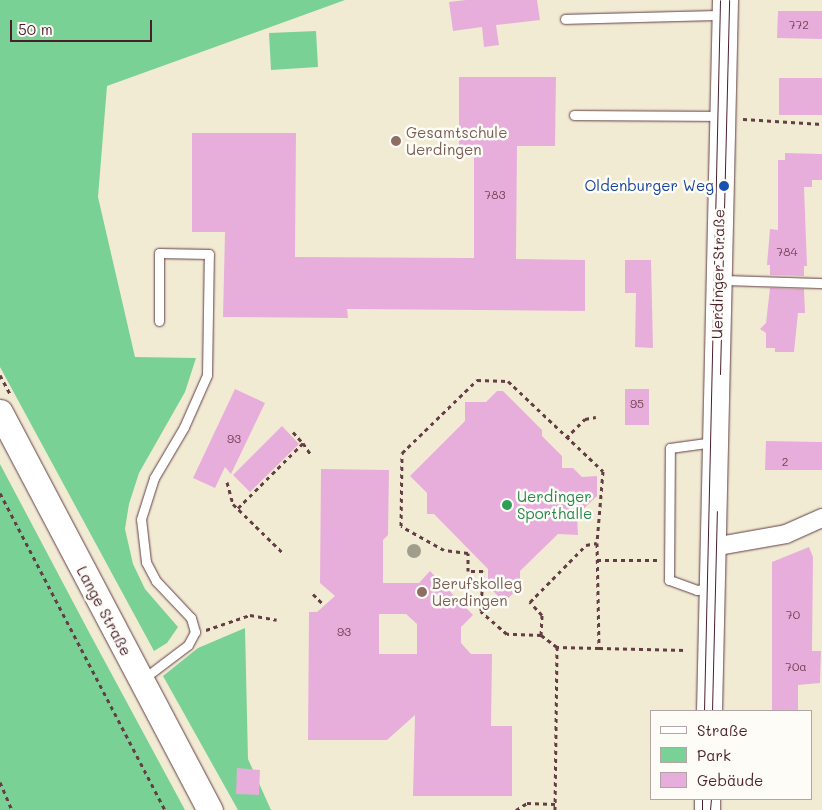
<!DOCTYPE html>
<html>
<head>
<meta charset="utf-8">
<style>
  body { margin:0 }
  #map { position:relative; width:822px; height:810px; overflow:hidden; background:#f2ebd4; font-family:Mali,sans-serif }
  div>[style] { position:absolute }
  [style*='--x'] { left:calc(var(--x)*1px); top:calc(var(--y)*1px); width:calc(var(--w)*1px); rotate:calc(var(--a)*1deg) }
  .green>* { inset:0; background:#7ad196 }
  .building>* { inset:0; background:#e8aedb }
  .path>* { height:3px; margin-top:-1.5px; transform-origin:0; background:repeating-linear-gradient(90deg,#633e44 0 4px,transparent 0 8px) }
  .roads { filter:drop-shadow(0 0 1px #633e44) drop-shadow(0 0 1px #633e44) }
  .lane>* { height:9px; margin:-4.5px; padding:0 4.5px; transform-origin:4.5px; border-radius:4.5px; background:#fff }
  .street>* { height:18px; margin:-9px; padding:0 9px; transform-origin:9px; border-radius:9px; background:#fff }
  .secondary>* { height:25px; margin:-12.5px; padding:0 12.5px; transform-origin:12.5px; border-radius:12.5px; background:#fff }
  .tram>* { height:1px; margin:-0.5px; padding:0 0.5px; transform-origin:0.5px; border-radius:0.5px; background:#4a1f2b }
  .trees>* { width:14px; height:14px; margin:-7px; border-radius:50%; background:#9f9d8b }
  .dots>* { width:14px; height:14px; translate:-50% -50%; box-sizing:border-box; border:2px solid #fdfcf7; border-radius:50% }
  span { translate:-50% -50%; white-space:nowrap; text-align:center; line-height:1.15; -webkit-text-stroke:5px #fdfcf7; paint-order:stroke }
  .number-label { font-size:12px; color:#724357 }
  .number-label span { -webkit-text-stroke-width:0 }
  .education-label { font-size:15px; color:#785e54 }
  .left { translate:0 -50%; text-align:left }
  .transit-label { font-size:15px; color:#164399 }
  .right { translate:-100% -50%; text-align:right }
  .street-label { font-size:15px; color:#4a1f2b }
  .leisure-label { font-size:15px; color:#27864d }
  .legend { position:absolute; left:650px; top:710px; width:162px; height:90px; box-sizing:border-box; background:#fdfcf7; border:1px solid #b5a4a5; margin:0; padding:6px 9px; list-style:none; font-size:15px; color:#4a1f2b }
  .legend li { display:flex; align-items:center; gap:10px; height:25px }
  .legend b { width:25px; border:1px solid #b5a4a5 }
  .scale { position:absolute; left:10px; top:20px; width:142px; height:22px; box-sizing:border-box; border:2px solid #4a1f2b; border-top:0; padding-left:6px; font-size:15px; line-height:18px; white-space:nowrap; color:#4a1f2b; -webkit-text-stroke:4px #fdfcf7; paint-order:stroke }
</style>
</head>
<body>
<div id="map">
  <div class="green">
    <i style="clip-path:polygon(0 0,345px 0,107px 86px,98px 197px,135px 357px,196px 358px,185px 392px,139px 473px,129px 504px,125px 529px,133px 564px,145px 589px,178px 627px,167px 643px,154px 651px,0 367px)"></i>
    <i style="clip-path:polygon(316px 31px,318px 67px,271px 70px,269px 33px)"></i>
    <i style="clip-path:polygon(0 464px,90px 634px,185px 810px,0 810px)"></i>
    <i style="clip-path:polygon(245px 628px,248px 759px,271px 810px,238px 810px,163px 676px,198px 648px)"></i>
  </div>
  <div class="building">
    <i style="clip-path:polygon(466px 0,537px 0,540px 20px,496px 25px,499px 45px,484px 47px,482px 27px,453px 31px,449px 2px)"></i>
    <i style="clip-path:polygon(778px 11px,822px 11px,822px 39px,777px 38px)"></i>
    <i style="clip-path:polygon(459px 77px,556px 77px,555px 146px,517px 146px,516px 259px,585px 260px,585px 311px,347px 309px,348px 318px,223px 317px,225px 232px,192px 232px,192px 133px,296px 133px,295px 257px,474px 258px,474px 145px,459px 145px)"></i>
    <i style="clip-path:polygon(779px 78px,822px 78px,822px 115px,779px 115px)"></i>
    <i style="clip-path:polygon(785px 153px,822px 154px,822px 180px,812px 180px,812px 187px,804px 187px,807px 266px,804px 266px,804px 276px,770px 275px,770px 265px,767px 265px,770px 229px,778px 230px,778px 160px,785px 160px)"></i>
    <i style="clip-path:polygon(625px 260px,651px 260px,653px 348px,635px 347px,636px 293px,625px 293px)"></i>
    <i style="clip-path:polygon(770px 288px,804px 289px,805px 313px,798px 313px,794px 352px,775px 352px,775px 348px,766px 348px,766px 333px,760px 329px,766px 323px)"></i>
    <i style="clip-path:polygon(235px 389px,265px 403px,231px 474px,225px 467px,215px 488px,193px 478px)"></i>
    <i style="clip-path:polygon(625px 389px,649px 389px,649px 425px,625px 425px)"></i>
    <i style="clip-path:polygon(497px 391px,503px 391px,542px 430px,542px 436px,562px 456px,562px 468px,573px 468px,582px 477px,597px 476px,597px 496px,577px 515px,578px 535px,558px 534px,520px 571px,520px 587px,504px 602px,488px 586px,488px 569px,434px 514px,427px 514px,427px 493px,410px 476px,465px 421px,465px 402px,486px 402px)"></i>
    <i style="clip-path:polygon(282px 426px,299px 444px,250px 492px,233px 475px)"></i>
    <i style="clip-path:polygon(766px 441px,822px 442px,822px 470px,765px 470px)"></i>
    <i style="clip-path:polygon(evenodd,321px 469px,389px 470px,388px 535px,383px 540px,383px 583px,419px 583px,430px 571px,473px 615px,461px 627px,461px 643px,471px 654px,492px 654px,491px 726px,512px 726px,512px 796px,413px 796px,415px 715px,387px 740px,308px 740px,309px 612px,317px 612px,335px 596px,320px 583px,321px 469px,379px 614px,406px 614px,417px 624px,417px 654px,379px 654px,379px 614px)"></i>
    <i style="clip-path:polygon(809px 547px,813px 557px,812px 651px,821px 651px,820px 683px,798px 685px,798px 711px,772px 711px,772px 562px)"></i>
    <i style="clip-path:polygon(237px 768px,260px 770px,259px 795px,236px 794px)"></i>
  </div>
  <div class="path">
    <i style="--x:743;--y:119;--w:79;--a:3.6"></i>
    <i style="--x:0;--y:375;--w:21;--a:62"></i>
    <i style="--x:477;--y:380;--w:31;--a:2"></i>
    <i style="--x:508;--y:381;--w:131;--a:43.5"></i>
    <i style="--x:603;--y:471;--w:72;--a:94.8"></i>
    <i style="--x:597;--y:543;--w:105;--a:88.9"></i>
    <i style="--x:599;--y:648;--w:42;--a:-178.6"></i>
    <i style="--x:557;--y:647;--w:20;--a:-143"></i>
    <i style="--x:541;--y:635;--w:34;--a:-178"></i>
    <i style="--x:507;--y:634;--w:35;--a:-139"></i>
    <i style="--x:481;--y:611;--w:40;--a:-87.1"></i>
    <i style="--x:483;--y:571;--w:15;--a:180"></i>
    <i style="--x:468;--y:571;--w:18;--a:-90"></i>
    <i style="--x:468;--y:553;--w:24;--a:-173"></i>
    <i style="--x:444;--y:550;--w:49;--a:-150.8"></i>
    <i style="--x:401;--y:526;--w:73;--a:-89.2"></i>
    <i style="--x:402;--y:453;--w:105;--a:-44.2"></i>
    <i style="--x:293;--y:432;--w:15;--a:48"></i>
    <i style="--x:566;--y:438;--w:27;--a:-45"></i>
    <i style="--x:585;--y:419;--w:11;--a:-10"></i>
    <i style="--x:227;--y:482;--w:23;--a:75"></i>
    <i style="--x:233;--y:504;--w:70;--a:44.4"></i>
    <i style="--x:0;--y:493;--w:357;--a:62.5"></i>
    <i style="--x:238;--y:508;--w:92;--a:-45"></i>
    <i style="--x:303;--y:443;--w:14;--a:56"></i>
    <i style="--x:597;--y:560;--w:60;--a:0"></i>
    <i style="--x:313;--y:594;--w:14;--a:45"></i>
    <i style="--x:206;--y:630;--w:46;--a:-18.8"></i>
    <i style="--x:250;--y:615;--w:27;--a:10"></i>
    <i style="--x:541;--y:635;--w:20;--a:-87"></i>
    <i style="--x:542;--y:615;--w:18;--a:-133"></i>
    <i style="--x:530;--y:602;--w:80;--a:-45.5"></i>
    <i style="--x:586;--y:545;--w:11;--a:-10"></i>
    <i style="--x:599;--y:648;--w:87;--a:1.3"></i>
    <i style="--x:0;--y:782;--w:30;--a:67"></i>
    <i style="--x:516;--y:810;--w:13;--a:-32"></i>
    <i style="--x:527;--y:803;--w:28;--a:2"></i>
    <i style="--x:555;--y:810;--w:163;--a:-89.3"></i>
  </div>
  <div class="roads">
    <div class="lane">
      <i style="--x:565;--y:19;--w:157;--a:-1.5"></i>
      <i style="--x:574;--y:115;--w:147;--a:0.4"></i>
      <i style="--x:721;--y:280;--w:101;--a:1.7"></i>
      <i style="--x:710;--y:588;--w:13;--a:171"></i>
      <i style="--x:697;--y:590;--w:30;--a:-160"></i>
      <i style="--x:669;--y:580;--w:132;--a:-89.6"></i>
      <i style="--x:670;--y:448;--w:44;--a:-7.8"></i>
      <i style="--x:143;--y:679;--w:56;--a:-37.1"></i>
      <i style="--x:188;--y:645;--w:15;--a:-62"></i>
      <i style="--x:195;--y:632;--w:15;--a:-106"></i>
      <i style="--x:191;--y:618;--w:51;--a:-133.4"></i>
      <i style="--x:156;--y:581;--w:21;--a:-118"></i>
      <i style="--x:146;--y:562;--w:43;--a:-96.6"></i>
      <i style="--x:141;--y:519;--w:43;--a:-72.4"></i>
      <i style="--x:154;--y:478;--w:59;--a:-59.5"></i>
      <i style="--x:184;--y:427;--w:57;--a:-66.1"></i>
      <i style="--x:207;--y:375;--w:121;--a:-89.1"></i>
      <i style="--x:209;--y:254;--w:50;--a:-178.9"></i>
      <i style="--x:159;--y:253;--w:68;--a:90"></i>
    </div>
    <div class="street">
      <i style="--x:713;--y:547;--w:74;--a:-10.1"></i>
      <i style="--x:786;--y:534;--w:39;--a:-24"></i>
    </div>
    <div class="secondary">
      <i style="--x:0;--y:412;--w:450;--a:62.2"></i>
      <i style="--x:709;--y:711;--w:711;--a:-88.71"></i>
      <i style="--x:707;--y:810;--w:11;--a:-90"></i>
    </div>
  </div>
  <div class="tram">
    <i style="--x:720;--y:374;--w:374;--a:-88.6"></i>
    <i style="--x:704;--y:711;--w:711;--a:-88.71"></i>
    <i style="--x:712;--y:711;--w:200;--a:-88.6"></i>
    <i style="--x:702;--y:810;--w:11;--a:-90"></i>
    <i style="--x:710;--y:810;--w:11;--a:-85"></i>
  </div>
  <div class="trees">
    <i style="left:414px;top:551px"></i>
  </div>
  <div class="dots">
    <i style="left:396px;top:141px;background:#8d6e63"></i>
    <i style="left:724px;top:186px;background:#1a4fb4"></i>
    <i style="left:507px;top:505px;background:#2e9e5b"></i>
    <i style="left:422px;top:592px;background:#8d6e63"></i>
  </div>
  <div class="number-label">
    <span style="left:799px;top:25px">772</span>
    <span style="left:495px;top:195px">783</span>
    <span style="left:787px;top:252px">784</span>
    <span style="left:637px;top:404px">95</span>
    <span style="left:234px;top:439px">93</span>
    <span style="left:785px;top:462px">2</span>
    <span style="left:793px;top:615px">70</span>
    <span style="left:344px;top:632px">93</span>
    <span style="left:796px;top:667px">70a</span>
  </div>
  <div class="education-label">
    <span class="left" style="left:406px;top:141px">Gesamtschule<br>Uerdingen</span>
    <span class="left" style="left:432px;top:592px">Berufskolleg<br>Uerdingen</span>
  </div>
  <div class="transit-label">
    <span class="right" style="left:714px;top:186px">Oldenburger Weg</span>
  </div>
  <div class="street-label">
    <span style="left:718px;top:274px;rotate:-89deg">Uerdinger Straße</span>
    <span style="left:104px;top:611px;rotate:62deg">Lange Straße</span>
  </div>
  <div class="leisure-label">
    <span class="left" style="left:517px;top:505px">Uerdinger<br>Sporthalle</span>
  </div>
  <ul class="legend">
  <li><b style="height:6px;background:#fff"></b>Straße</li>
  <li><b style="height:14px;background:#7ad196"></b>Park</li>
  <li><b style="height:14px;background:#e8aedb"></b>Gebäude</li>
  </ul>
  <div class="scale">50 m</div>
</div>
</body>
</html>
